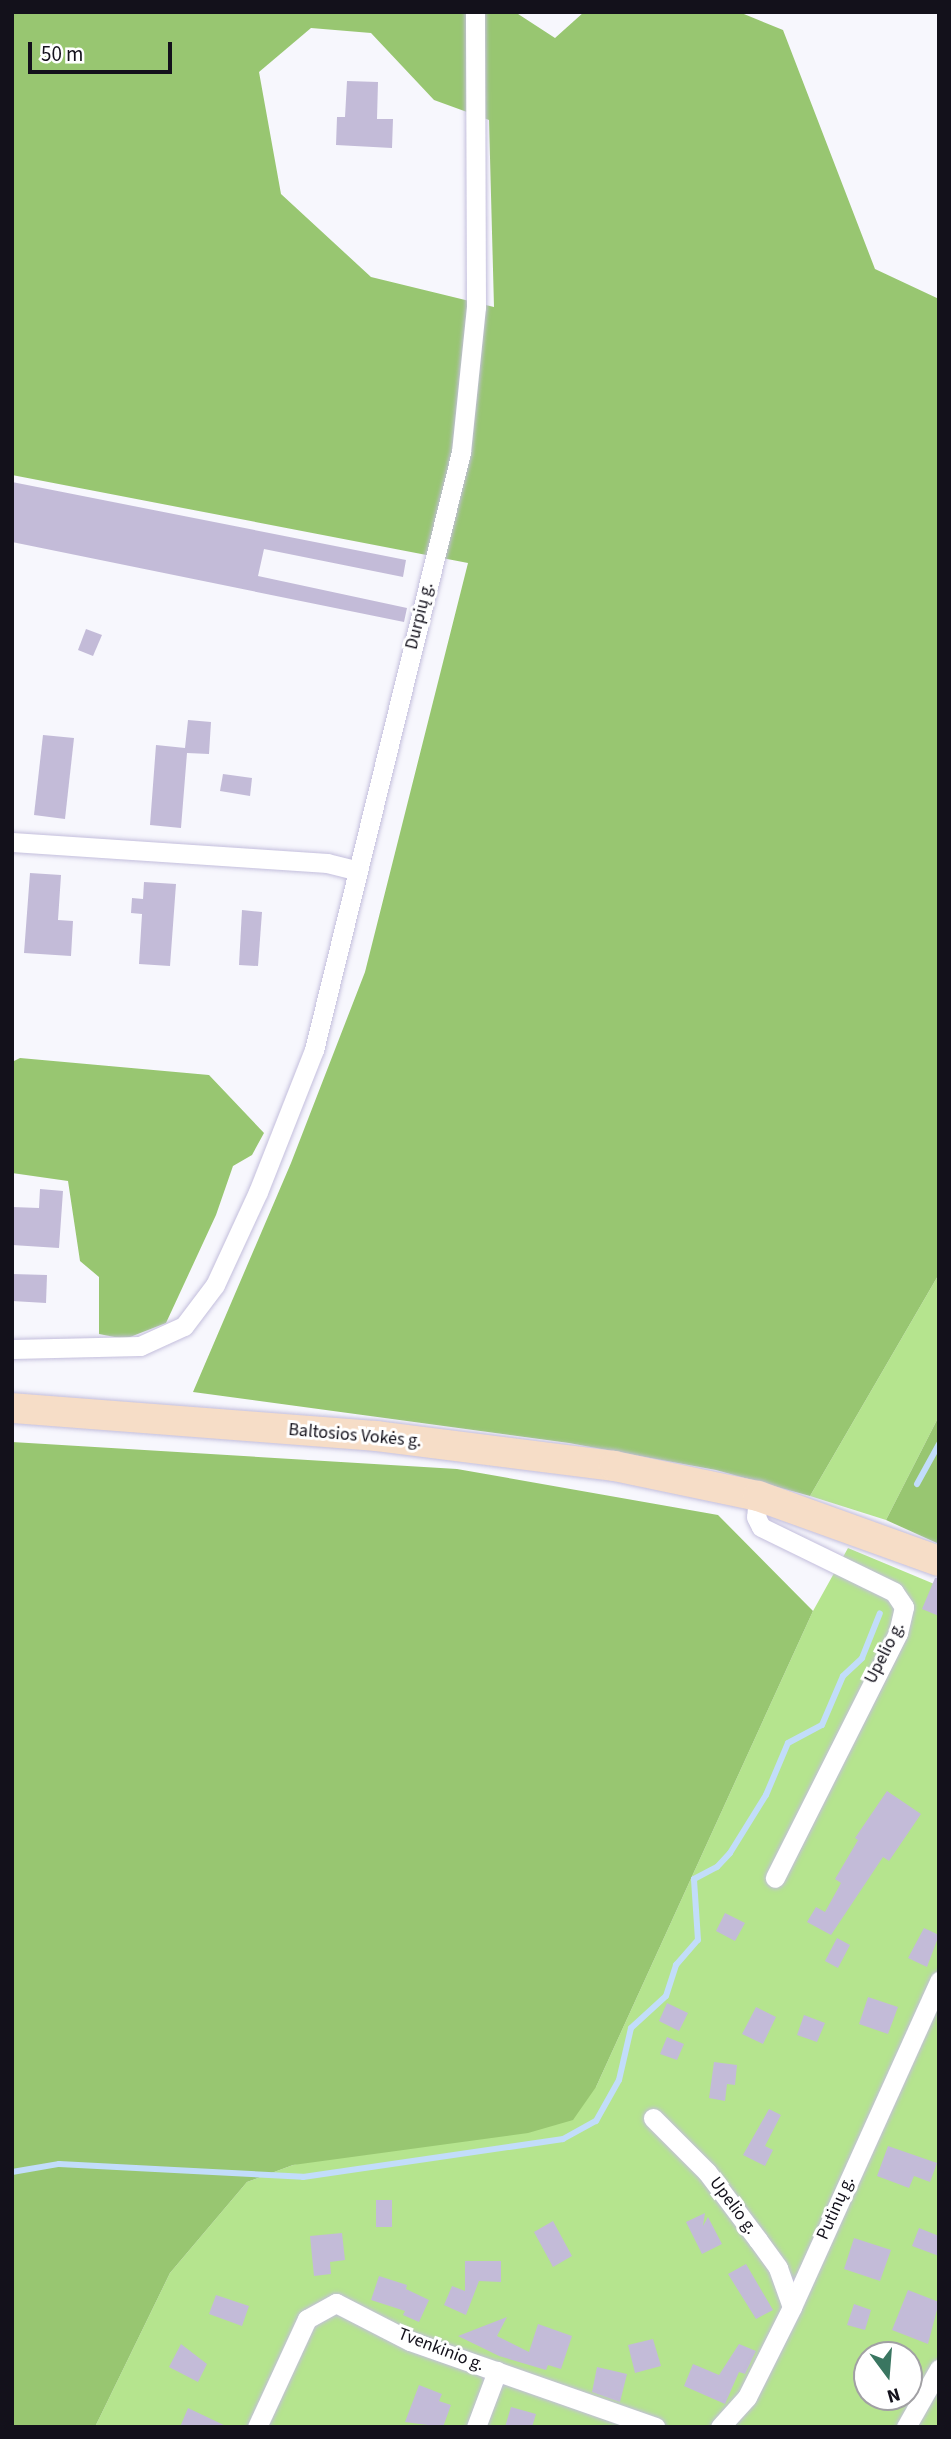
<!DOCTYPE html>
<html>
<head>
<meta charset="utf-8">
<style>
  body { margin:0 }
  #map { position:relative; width:951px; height:2439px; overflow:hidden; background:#f7f7fd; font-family:"Source Sans 3",sans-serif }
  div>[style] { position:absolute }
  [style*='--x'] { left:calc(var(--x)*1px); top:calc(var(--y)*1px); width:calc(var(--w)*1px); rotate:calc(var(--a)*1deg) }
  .green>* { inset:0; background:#b5e48e }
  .forest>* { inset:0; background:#98c671 }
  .stream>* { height:6px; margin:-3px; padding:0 3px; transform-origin:3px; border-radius:3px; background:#c2ddfa }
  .building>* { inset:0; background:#c3bbd8 }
  .roads { filter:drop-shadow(0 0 2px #c3bedc) drop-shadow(0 0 2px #c3bedc) }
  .street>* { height:19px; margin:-9.5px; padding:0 9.5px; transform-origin:9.5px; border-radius:9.5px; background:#fff }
  .primary>* { height:30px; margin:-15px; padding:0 15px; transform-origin:15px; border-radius:15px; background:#f6ddc7 }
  span { translate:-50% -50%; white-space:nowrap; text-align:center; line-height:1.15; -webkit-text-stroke:6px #fff; paint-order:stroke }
  .street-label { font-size:18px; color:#13111b }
  .frame { position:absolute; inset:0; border:14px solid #13111b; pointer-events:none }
  .north { position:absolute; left:853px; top:2341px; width:70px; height:70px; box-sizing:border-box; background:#fff; border:2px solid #a1a0a4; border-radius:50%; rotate:164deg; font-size:19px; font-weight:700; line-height:28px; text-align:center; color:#13111b }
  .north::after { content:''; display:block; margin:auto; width:24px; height:32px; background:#3a7661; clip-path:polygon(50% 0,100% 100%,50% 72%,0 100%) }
  .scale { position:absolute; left:28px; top:42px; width:144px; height:32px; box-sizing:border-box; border:4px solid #13111b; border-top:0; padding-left:9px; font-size:21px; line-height:24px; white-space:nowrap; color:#13111b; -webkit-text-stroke:5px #fff; paint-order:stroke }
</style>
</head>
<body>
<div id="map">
  <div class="green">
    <i style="clip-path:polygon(939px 1274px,939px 1416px,886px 1520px,810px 1496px)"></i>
    <i style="clip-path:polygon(evenodd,848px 1548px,939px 1586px,939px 2427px,95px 2427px,170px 2273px,247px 2182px,293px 2165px,596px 2087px,813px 1611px,848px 1548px,867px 2355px,909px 2355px,909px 2397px,867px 2397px,867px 2355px)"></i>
  </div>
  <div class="forest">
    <i style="clip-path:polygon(evenodd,12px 12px,515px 12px,555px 38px,584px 12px,739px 12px,783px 30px,875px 269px,939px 299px,939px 1274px,810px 1496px,716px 1470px,569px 1443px,193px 1392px,291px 1163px,365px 972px,468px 563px,12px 475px,12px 12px,311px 28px,371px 33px,434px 100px,489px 120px,494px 307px,371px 277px,281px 194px,259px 72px,311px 28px)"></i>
    <i style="clip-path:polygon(20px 1058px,209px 1075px,264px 1133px,252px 1155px,233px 1166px,216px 1215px,166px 1323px,125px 1339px,99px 1334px,99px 1277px,80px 1261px,68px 1181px,12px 1173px,12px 1062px)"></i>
    <i style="clip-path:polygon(939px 1416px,939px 1544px,886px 1520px)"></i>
    <i style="clip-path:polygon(12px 1442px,457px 1469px,718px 1515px,813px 1611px,596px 2087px,573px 2120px,528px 2133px,293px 2165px,247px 2182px,170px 2273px,95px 2427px,12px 2427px)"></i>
  </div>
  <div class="stream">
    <i style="--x:917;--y:1484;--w:46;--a:-61.2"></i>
    <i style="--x:12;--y:2172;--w:48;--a:-9.7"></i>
    <i style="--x:59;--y:2164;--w:244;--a:3"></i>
    <i style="--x:303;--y:2177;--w:263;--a:-8.3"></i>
    <i style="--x:563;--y:2139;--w:38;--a:-29"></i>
    <i style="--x:596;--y:2121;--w:47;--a:-60.7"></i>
    <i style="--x:619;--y:2080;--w:53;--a:-77"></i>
    <i style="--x:631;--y:2028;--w:47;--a:-42.4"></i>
    <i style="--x:666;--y:1996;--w:33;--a:-72"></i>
    <i style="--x:676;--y:1965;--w:33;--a:-49"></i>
    <i style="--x:698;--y:1940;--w:61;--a:-93.8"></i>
    <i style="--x:694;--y:1879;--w:26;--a:-28"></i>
    <i style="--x:717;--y:1867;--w:19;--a:-47"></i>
    <i style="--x:730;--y:1853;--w:68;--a:-58.2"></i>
    <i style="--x:766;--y:1795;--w:56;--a:-67.1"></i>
    <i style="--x:788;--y:1743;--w:38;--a:-28"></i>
    <i style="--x:822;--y:1725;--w:53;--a:-66.8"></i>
    <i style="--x:843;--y:1676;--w:26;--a:-43"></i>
    <i style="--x:862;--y:1658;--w:48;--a:-68.2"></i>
  </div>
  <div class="building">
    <i style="clip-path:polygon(347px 81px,378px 82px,377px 119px,393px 119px,392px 148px,336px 145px,337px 117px,345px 117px)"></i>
    <i style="clip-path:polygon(12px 482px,406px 560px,403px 577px,264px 549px,258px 576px,407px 608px,404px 622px,12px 542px)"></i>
    <i style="clip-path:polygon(86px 629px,102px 635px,93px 656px,78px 650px)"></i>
    <i style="clip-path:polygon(188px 720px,211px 722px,209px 754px,187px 753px,181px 828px,150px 825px,156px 745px,185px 748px)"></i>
    <i style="clip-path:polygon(43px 735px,74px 738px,65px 819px,34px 815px)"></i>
    <i style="clip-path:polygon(223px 774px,252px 778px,250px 796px,220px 791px)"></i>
    <i style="clip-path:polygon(30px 873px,61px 875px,58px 920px,73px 921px,71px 956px,24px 953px)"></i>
    <i style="clip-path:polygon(144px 882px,176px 884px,170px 966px,139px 964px,142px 914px,131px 913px,132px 898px,143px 899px)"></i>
    <i style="clip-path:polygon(242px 910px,262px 912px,258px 966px,239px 965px)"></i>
    <i style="clip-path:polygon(40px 1189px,63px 1191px,59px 1248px,12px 1245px,12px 1207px,39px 1208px)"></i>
    <i style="clip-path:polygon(12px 1274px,47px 1275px,46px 1303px,12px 1301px)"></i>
    <i style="clip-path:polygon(935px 1578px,939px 1578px,939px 1616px,922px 1609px)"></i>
    <i style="clip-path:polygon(887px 1791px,921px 1814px,889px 1861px,883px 1857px,831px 1935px,807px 1922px,816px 1907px,825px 1912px,841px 1883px,835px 1879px,858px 1840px,855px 1838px)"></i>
    <i style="clip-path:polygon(725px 1913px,745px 1923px,735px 1941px,716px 1931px)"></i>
    <i style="clip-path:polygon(924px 1928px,939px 1935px,927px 1967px,908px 1958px)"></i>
    <i style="clip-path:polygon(837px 1938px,850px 1945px,838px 1968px,825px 1961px)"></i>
    <i style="clip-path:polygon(868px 1997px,898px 2007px,888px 2034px,859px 2024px)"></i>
    <i style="clip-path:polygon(667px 2003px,688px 2013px,679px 2031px,659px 2021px)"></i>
    <i style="clip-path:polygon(756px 2007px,776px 2017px,763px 2044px,742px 2034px)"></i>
    <i style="clip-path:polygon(804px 2015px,825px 2023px,817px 2042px,797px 2035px)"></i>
    <i style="clip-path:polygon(667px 2037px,684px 2044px,677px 2060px,660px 2054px)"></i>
    <i style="clip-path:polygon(714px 2062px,737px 2065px,735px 2085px,727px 2084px,725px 2101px,709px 2098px)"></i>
    <i style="clip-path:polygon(769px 2109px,781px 2115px,765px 2146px,773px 2150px,765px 2166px,743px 2155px)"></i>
    <i style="clip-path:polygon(888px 2146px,937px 2163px,930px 2182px,914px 2176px,909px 2188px,877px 2176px)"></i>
    <i style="clip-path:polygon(376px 2200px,392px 2200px,392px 2227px,376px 2227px)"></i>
    <i style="clip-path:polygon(705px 2213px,703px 2226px,708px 2217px,722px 2244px,702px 2254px,686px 2222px)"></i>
    <i style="clip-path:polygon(553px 2221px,572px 2256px,553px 2267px,534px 2232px)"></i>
    <i style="clip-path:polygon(919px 2228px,939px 2236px,939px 2256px,912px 2246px)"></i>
    <i style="clip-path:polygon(342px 2233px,345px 2260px,330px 2262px,331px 2274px,314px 2276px,310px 2236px)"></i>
    <i style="clip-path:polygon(854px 2238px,891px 2250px,880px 2281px,844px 2269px)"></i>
    <i style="clip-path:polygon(465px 2261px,501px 2261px,501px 2282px,479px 2281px,466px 2315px,444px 2305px,452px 2286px,465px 2291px)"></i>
    <i style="clip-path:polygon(746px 2264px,773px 2310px,756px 2319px,728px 2274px)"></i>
    <i style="clip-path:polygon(379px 2276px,407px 2285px,406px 2289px,429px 2300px,419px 2322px,403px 2315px,405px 2311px,371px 2300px)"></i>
    <i style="clip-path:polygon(908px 2290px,939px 2302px,928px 2344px,892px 2330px)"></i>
    <i style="clip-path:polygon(216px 2295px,249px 2306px,242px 2326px,209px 2314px)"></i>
    <i style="clip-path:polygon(854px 2304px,871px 2310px,865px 2330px,847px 2325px)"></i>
    <i style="clip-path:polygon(507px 2317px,497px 2336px,529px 2352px,538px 2324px,572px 2336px,561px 2369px,548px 2365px,546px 2370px,499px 2356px,458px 2336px)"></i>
    <i style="clip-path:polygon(653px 2339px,661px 2366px,635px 2373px,628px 2345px)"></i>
    <i style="clip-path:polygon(181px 2344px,207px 2364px,198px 2382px,169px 2367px)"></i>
    <i style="clip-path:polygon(739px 2344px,756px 2351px,745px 2374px,739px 2372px,725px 2404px,684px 2386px,693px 2364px,719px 2375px)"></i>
    <i style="clip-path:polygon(597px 2367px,627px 2374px,620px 2402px,592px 2392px)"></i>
    <i style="clip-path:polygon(419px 2385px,442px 2394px,439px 2401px,451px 2405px,443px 2427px,405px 2422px)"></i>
    <i style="clip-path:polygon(511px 2407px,536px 2414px,532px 2427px,505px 2427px)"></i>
    <i style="clip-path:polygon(188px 2408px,228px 2427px,180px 2427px)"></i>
  </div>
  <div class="roads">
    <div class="street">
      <i style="--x:12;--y:842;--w:316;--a:3.8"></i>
      <i style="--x:327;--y:863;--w:32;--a:14"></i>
      <i style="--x:12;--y:1349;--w:128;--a:-1.3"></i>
      <i style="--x:140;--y:1346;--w:48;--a:-24.4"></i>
      <i style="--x:184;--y:1326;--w:51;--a:-52.9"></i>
      <i style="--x:215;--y:1285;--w:102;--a:-65.2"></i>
      <i style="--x:258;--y:1192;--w:153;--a:-68.5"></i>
      <i style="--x:314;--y:1050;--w:616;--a:-76.19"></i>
      <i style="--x:461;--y:452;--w:146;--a:-84.1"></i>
      <i style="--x:476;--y:307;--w:295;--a:-90.2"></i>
      <i style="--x:758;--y:1496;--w:21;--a:95"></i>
      <i style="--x:756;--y:1517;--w:11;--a:63"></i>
      <i style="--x:761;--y:1527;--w:148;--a:26"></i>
      <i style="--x:894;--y:1592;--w:18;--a:56"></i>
      <i style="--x:904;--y:1607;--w:27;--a:103"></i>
      <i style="--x:898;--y:1633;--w:274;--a:116.7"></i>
      <i style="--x:653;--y:2118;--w:76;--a:45"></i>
      <i style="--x:707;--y:2172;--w:85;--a:53.1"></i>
      <i style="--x:758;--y:2240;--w:34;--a:54"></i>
      <i style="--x:778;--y:2268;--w:41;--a:70.3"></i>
      <i style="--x:257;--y:2427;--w:119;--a:-65.2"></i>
      <i style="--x:307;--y:2319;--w:33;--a:-29"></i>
      <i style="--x:336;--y:2303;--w:83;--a:27.2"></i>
      <i style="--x:410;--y:2341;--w:260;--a:19.3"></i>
      <i style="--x:476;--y:2427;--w:60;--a:-69.4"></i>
      <i style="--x:720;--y:2427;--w:40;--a:-48"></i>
      <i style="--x:747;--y:2397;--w:101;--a:-63.4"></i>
      <i style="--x:792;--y:2307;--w:358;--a:-65.7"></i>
      <i style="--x:906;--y:2427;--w:67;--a:-60.4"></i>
    </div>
    <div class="primary">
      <i style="--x:12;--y:1408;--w:365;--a:4.4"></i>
      <i style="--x:376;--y:1436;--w:240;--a:7.2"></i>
      <i style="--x:614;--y:1466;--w:147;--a:11.8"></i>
      <i style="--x:758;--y:1496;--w:192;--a:19.8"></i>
    </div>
  </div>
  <div class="street-label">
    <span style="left:420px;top:616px;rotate:-76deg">Durpių g.</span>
    <span style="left:355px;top:1436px;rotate:5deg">Baltosios Vokės g.</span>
    <span style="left:885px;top:1653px;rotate:-63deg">Upelio g.</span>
    <span style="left:733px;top:2206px;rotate:53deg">Upelio g.</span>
    <span style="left:836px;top:2208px;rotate:-66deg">Putinų g.</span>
    <span style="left:441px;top:2350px;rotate:21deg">Tvenkinio g.</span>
  </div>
  <div class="frame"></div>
  <div class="north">N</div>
  <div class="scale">50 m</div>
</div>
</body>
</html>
